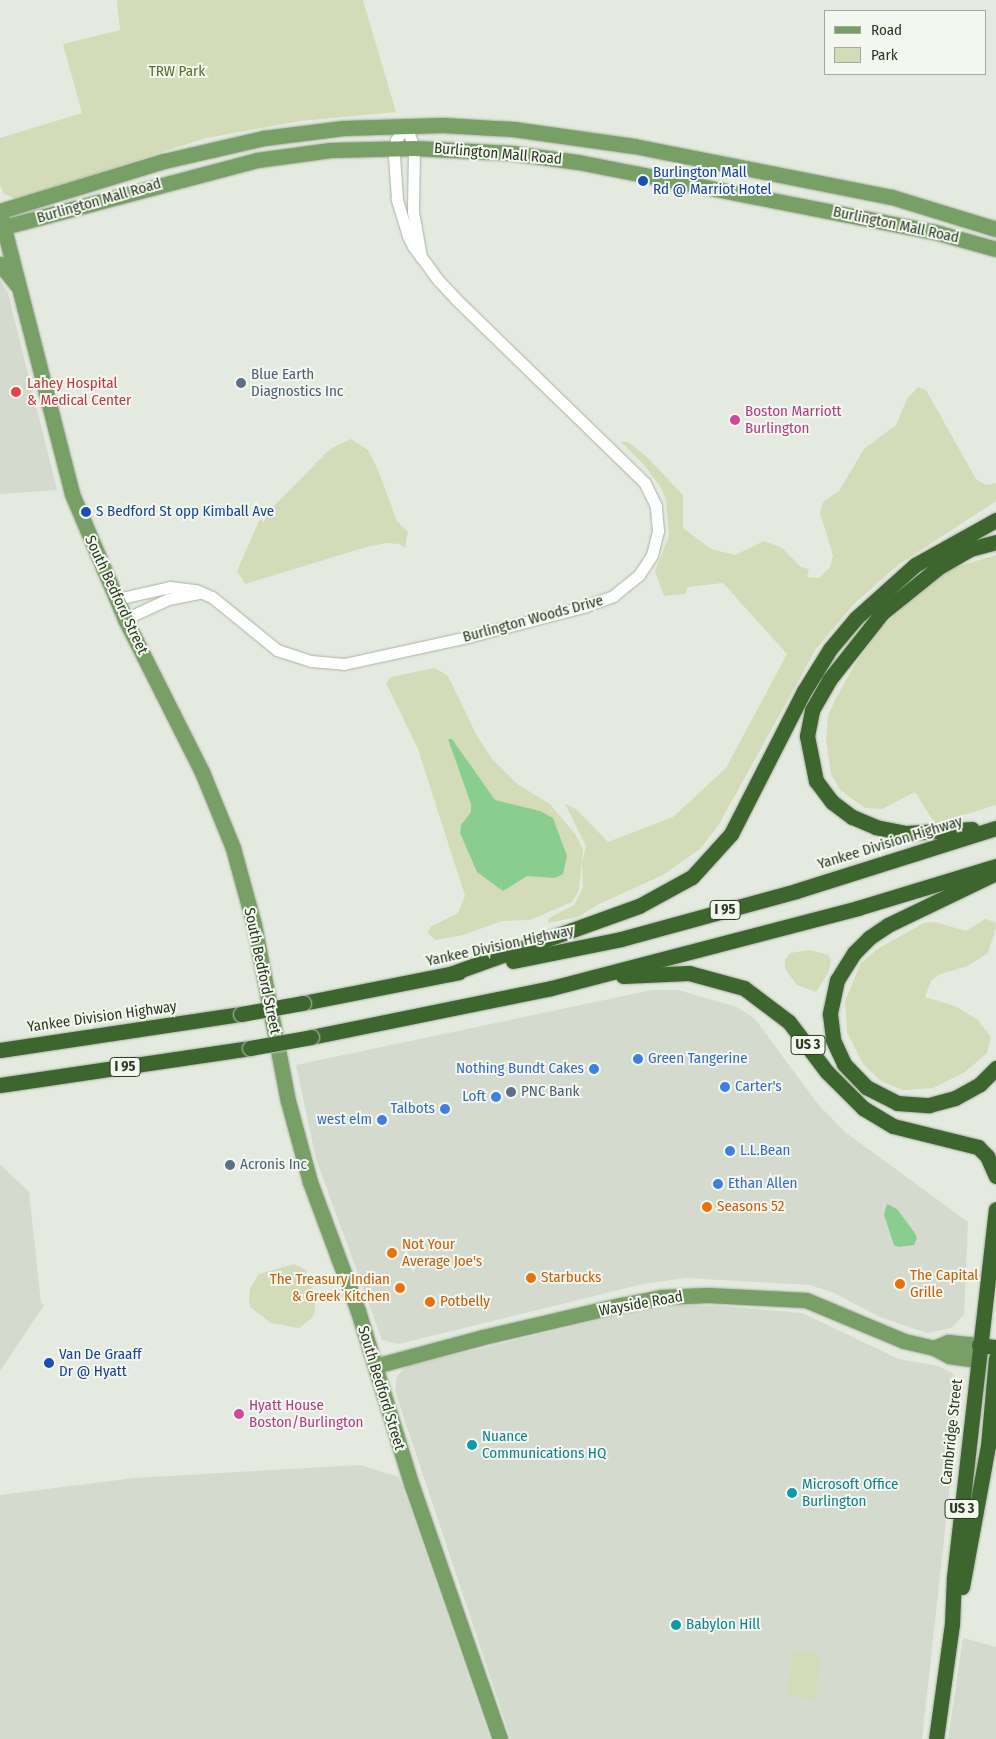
<!DOCTYPE html>
<html>
<head>
<meta charset="utf-8">
<style>
  body { margin:0 }
  #map { position:relative; width:996px; height:1739px; overflow:hidden; background:#e5eae0; font-family:"Fira Sans Condensed",sans-serif }
  div>[style] { position:absolute }
  [style*='--x'] { left:calc(var(--x)*1px); top:calc(var(--y)*1px); width:calc(var(--w)*1px); rotate:calc(var(--a)*1deg) }
  .built>* { inset:0; background:#d4dace }
  .green>* { inset:0; background:#d4dbb9 }
  .water>* { inset:0; background:#89ce8f }
  .roads { filter:drop-shadow(0 0 1px #a9b2a3) drop-shadow(0 0 1px #a9b2a3) }
  .minor>* { height:11px; margin:-5.5px; padding:0 5.5px; transform-origin:5.5px; border-radius:5.5px; background:#fff }
  .major>* { height:15px; margin:-7.5px; padding:0 7.5px; transform-origin:7.5px; border-radius:7.5px; background:#789f66 }
  .highway>* { height:15px; margin:-7.5px; padding:0 7.5px; transform-origin:7.5px; border-radius:7.5px; background:#3d652e }
  .bridges { filter:drop-shadow(0 0 1px #c3c8c1) drop-shadow(0 0 1px #c3c8c1) }
  .highway-bridge>* { height:15px; margin:-7.5px; padding:0 7.5px; transform-origin:7.5px; border-radius:7.5px; background:#3d652e }
  .dots>* { width:14px; height:14px; translate:-50% -50%; box-sizing:border-box; border:2px solid #f4f7f0; border-radius:50% }
  span { translate:-50% -50%; white-space:nowrap; text-align:center; line-height:1.15; -webkit-text-stroke:4px #f4f7f0; paint-order:stroke }
  .shield-label span { padding:1px 4px; background:#f4f7f0; border:1px solid; border-radius:4px; -webkit-text-stroke-width:0 }
  .shield-label { font-size:14px; color:#293a21; font-weight:700 }
  .park-label { font-size:15px; color:#5a702d }
  .street-label { font-size:15px; color:#293a21 }
  .transit-label { font-size:15px; color:#164399 }
  .left { translate:0 -50%; text-align:left }
  .service-label { font-size:15px; color:#4e5e75 }
  .health-label { font-size:15px; color:#be3a42 }
  .hotel-label { font-size:15px; color:#b23c85 }
  .shop-label { font-size:15px; color:#366cbe }
  .right { translate:-100% -50%; text-align:right }
  .food-label { font-size:15px; color:#c56008 }
  .culture-label { font-size:15px; color:#0d838f }
  .legend { position:absolute; left:824px; top:10px; width:162px; height:65px; box-sizing:border-box; background:#f4f7f0; border:1px solid #a3ab9d; margin:0; padding:6px 9px; list-style:none; font-size:15px; color:#293a21 }
  .legend li { display:flex; align-items:center; gap:10px; height:25px }
  .legend b { width:25px; border:1px solid #a3ab9d }
</style>
</head>
<body>
<div id="map">
  <div class="built">
    <i style="clip-path:polygon(0 280px,8px 293px,57px 490px,0 494px)"></i>
    <i style="clip-path:polygon(652px 990px,678px 990px,737px 1007px,755px 1019px,817px 1103px,845px 1132px,968px 1222px,964px 1315px,951px 1328px,927px 1333px,880px 1317px,834px 1293px,810px 1285px,686px 1278px,643px 1284px,399px 1344px,382px 1340px,316px 1159px,296px 1065px)"></i>
    <i style="clip-path:polygon(0 1164px,29px 1192px,41px 1303px,44px 1305px,0 1371px)"></i>
    <i style="clip-path:polygon(661px 1305px,721px 1306px,802px 1313px,899px 1359px,938px 1366px,952px 1373px,959px 1382px,960px 1395px,922px 1739px,511px 1739px,395px 1391px,397px 1376px,405px 1367px)"></i>
    <i style="clip-path:polygon(360px 1465px,399px 1477px,490px 1739px,0 1739px,0 1495px,134px 1478px)"></i>
    <i style="clip-path:polygon(963px 1638px,996px 1647px,996px 1739px,948px 1739px)"></i>
  </div>
  <div class="green">
    <i style="clip-path:polygon(117px 0,363px 0,396px 112px,300px 121px,206px 138px,17px 199px,4px 194px,0 184px,0 138px,82px 113px,63px 44px,120px 30px)"></i>
    <i style="clip-path:polygon(918px 387px,926px 390px,976px 479px,986px 485px,996px 483px,996px 501px,898px 565px,854px 604px,816px 649px,718px 826px,700px 849px,663px 875px,599px 904px,578px 917px,548px 923px,549px 918px,574px 905px,583px 887px,582px 862px,586px 846px,565px 804px,576px 809px,608px 842px,673px 817px,726px 768px,787px 654px,723px 583px,688px 587px,685px 594px,664px 596px,655px 571px,669px 536px,666px 500px,661px 488px,645px 466px,621px 442px,628px 442px,647px 457px,683px 495px,683px 528px,711px 549px,735px 555px,764px 541px,782px 548px,801px 567px,809px 569px,807px 577px,819px 578px,830px 567px,833px 555px,820px 513px,823px 502px,839px 491px,864px 449px,896px 425px,907px 399px)"></i>
    <i style="clip-path:polygon(351px 439px,368px 450px,378px 470px,397px 521px,408px 532px,405px 548px,399px 544px,387px 543px,370px 546px,245px 584px,237px 571px,259px 521px,330px 449px)"></i>
    <i style="clip-path:polygon(996px 555px,996px 805px,935px 824px,915px 792px,882px 809px,865px 808px,840px 790px,831px 774px,826px 739px,828px 716px,835px 700px,855px 664px,883px 626px,916px 595px,953px 568px)"></i>
    <i style="clip-path:polygon(435px 668px,448px 676px,476px 734px,492px 759px,517px 784px,550px 804px,575px 834px,583px 849px,579px 890px,572px 902px,530px 920px,502px 921px,463px 935px,435px 940px,428px 933px,430px 927px,458px 913px,465px 896px,418px 749px,386px 683px,391px 677px)"></i>
    <i style="clip-path:polygon(985px 919px,995px 922px,996px 927px,988px 953px,968px 966px,940px 974px,931px 981px,925px 997px,955px 1006px,978px 1020px,991px 1037px,987px 1053px,965px 1072px,933px 1088px,903px 1090px,881px 1081px,863px 1064px,847px 1032px,845px 1001px,861px 963px,879px 948px,924px 923px,935px 922px,966px 931px)"></i>
    <i style="clip-path:polygon(810px 950px,829px 955px,831px 962px,828px 973px,816px 992px,797px 985px,785px 969px,785px 960px,790px 953px)"></i>
    <i style="clip-path:polygon(294px 1264px,306px 1270px,316px 1298px,314px 1316px,299px 1328px,271px 1323px,250px 1307px,249px 1298px,250px 1288px,259px 1274px)"></i>
    <i style="clip-path:polygon(792px 1651px,820px 1654px,816px 1699px,788px 1696px)"></i>
  </div>
  <div class="water">
    <i style="clip-path:polygon(448px 739px,452px 739px,495px 800px,540px 811px,553px 818px,567px 856px,563px 874px,555px 878px,527px 876px,503px 891px,477px 872px,460px 833px,461px 825px,471px 812px,471px 804px)"></i>
    <i style="clip-path:polygon(887px 1204px,897px 1209px,914px 1232px,917px 1238px,914px 1245px,898px 1247px,894px 1245px,884px 1215px)"></i>
  </div>
  <div class="roads">
    <div class="minor">
      <i style="--x:117;--y:599;--w:54;--a:-12.8"></i>
      <i style="--x:170;--y:587;--w:26;--a:7"></i>
      <i style="--x:196;--y:590;--w:17;--a:24"></i>
      <i style="--x:212;--y:597;--w:84;--a:39.2"></i>
      <i style="--x:277;--y:650;--w:36;--a:18"></i>
      <i style="--x:311;--y:661;--w:33;--a:5"></i>
      <i style="--x:344;--y:664;--w:127;--a:-12.3"></i>
      <i style="--x:468;--y:637;--w:119;--a:-14.6"></i>
      <i style="--x:583;--y:607;--w:32;--a:-20"></i>
      <i style="--x:613;--y:596;--w:33;--a:-39"></i>
      <i style="--x:639;--y:575;--w:24;--a:-57"></i>
      <i style="--x:652;--y:555;--w:25;--a:-76"></i>
      <i style="--x:658;--y:531;--w:25;--a:-95"></i>
      <i style="--x:656;--y:506;--w:25;--a:-116"></i>
      <i style="--x:645;--y:483;--w:265;--a:-135.8"></i>
      <i style="--x:455;--y:298;--w:25;--a:-133"></i>
      <i style="--x:438;--y:280;--w:29;--a:-126"></i>
      <i style="--x:421;--y:257;--w:14;--a:-126"></i>
      <i style="--x:413;--y:246;--w:11;--a:-117"></i>
      <i style="--x:408;--y:236;--w:39;--a:-107"></i>
      <i style="--x:397;--y:199;--w:43;--a:-94"></i>
      <i style="--x:394;--y:156;--w:16;--a:-83"></i>
      <i style="--x:396;--y:140;--w:18;--a:-56"></i>
      <i style="--x:406;--y:125;--w:24;--a:71"></i>
      <i style="--x:414;--y:148;--w:64;--a:90.9"></i>
      <i style="--x:413;--y:212;--w:46;--a:79.9"></i>
      <i style="--x:125;--y:619;--w:47;--a:-24.9"></i>
      <i style="--x:168;--y:599;--w:31;--a:-11"></i>
    </div>
    <div class="major">
      <i style="--x:0;--y:211;--w:171;--a:-17"></i>
      <i style="--x:164;--y:161;--w:103;--a:-13"></i>
      <i style="--x:264;--y:138;--w:80;--a:-7.2"></i>
      <i style="--x:343;--y:128;--w:100;--a:-1.7"></i>
      <i style="--x:443;--y:125;--w:70;--a:3.3"></i>
      <i style="--x:513;--y:129;--w:122;--a:8"></i>
      <i style="--x:634;--y:146;--w:263;--a:11.2"></i>
      <i style="--x:892;--y:197;--w:109;--a:17.1"></i>
      <i style="--x:0;--y:213;--w:290;--a:75.6"></i>
      <i style="--x:72;--y:494;--w:136;--a:67"></i>
      <i style="--x:125;--y:619;--w:171;--a:63.3"></i>
      <i style="--x:202;--y:772;--w:82;--a:67.8"></i>
      <i style="--x:233;--y:848;--w:80;--a:74.7"></i>
      <i style="--x:254;--y:925;--w:179;--a:79.1"></i>
      <i style="--x:288;--y:1101;--w:84;--a:74.8"></i>
      <i style="--x:310;--y:1182;--w:138;--a:69.6"></i>
      <i style="--x:358;--y:1311;--w:183;--a:72.9"></i>
      <i style="--x:412;--y:1486;--w:268;--a:70.8"></i>
      <i style="--x:0;--y:228;--w:266;--a:-14.8"></i>
      <i style="--x:257;--y:160;--w:74;--a:-7.8"></i>
      <i style="--x:330;--y:150;--w:84;--a:-1.4"></i>
      <i style="--x:414;--y:148;--w:98;--a:2.9"></i>
      <i style="--x:512;--y:153;--w:67;--a:7.8"></i>
      <i style="--x:578;--y:162;--w:364;--a:11.1"></i>
      <i style="--x:935;--y:232;--w:63;--a:15.6"></i>
      <i style="--x:0;--y:264;--w:26;--a:51"></i>
      <i style="--x:934;--y:1348;--w:15;--a:-23"></i>
      <i style="--x:948;--y:1342;--w:31;--a:6"></i>
      <i style="--x:375;--y:1366;--w:112;--a:-15"></i>
      <i style="--x:483;--y:1337;--w:142;--a:-13.1"></i>
      <i style="--x:621;--y:1305;--w:42;--a:-11"></i>
      <i style="--x:662;--y:1297;--w:45;--a:-2.5"></i>
      <i style="--x:707;--y:1295;--w:99;--a:2.9"></i>
      <i style="--x:806;--y:1300;--w:106;--a:22.7"></i>
      <i style="--x:904;--y:1341;--w:31;--a:13"></i>
      <i style="--x:934;--y:1348;--w:17;--a:28"></i>
      <i style="--x:949;--y:1356;--w:29;--a:8"></i>
    </div>
    <div class="highway">
      <i style="--x:972;--y:829;--w:66;--a:176.5"></i>
      <i style="--x:906;--y:833;--w:31;--a:-169"></i>
      <i style="--x:876;--y:827;--w:26;--a:-157"></i>
      <i style="--x:852;--y:817;--w:25;--a:-143"></i>
      <i style="--x:832;--y:802;--w:26;--a:-127"></i>
      <i style="--x:816;--y:781;--w:46;--a:-101.3"></i>
      <i style="--x:807;--y:736;--w:26;--a:-79"></i>
      <i style="--x:812;--y:710;--w:34;--a:-60"></i>
      <i style="--x:829;--y:680;--w:85;--a:-51.7"></i>
      <i style="--x:882;--y:613;--w:73;--a:-38.9"></i>
      <i style="--x:939;--y:567;--w:36;--a:-30"></i>
      <i style="--x:970;--y:549;--w:27;--a:-15"></i>
      <i style="--x:996;--y:873;--w:120;--a:154.3"></i>
      <i style="--x:888;--y:925;--w:23;--a:146"></i>
      <i style="--x:869;--y:938;--w:21;--a:135"></i>
      <i style="--x:854;--y:953;--w:32;--a:122"></i>
      <i style="--x:837;--y:980;--w:35;--a:102"></i>
      <i style="--x:830;--y:1014;--w:26;--a:83"></i>
      <i style="--x:833;--y:1040;--w:26;--a:65"></i>
      <i style="--x:844;--y:1064;--w:32;--a:46"></i>
      <i style="--x:866;--y:1087;--w:35;--a:27"></i>
      <i style="--x:897;--y:1103;--w:32;--a:4"></i>
      <i style="--x:929;--y:1105;--w:27;--a:-15"></i>
      <i style="--x:955;--y:1098;--w:29;--a:-29"></i>
      <i style="--x:980;--y:1084;--w:23;--a:-45"></i>
      <i style="--x:513;--y:961;--w:110;--a:-11.5"></i>
      <i style="--x:621;--y:939;--w:181;--a:-15.3"></i>
      <i style="--x:796;--y:891;--w:210;--a:-17.5"></i>
      <i style="--x:450;--y:974;--w:201;--a:-19.8"></i>
      <i style="--x:639;--y:906;--w:60;--a:-28.7"></i>
      <i style="--x:692;--y:877;--w:58;--a:-47.8"></i>
      <i style="--x:731;--y:834;--w:161;--a:-63"></i>
      <i style="--x:804;--y:691;--w:49;--a:-58.2"></i>
      <i style="--x:830;--y:649;--w:40;--a:-50"></i>
      <i style="--x:856;--y:618;--w:79;--a:-41.9"></i>
      <i style="--x:915;--y:565;--w:93;--a:-29.1"></i>
      <i style="--x:623;--y:976;--w:66;--a:-2.6"></i>
      <i style="--x:689;--y:973;--w:57;--a:15.3"></i>
      <i style="--x:744;--y:988;--w:56;--a:37.1"></i>
      <i style="--x:789;--y:1022;--w:63;--a:52.8"></i>
      <i style="--x:827;--y:1072;--w:51;--a:45"></i>
      <i style="--x:863;--y:1108;--w:35;--a:31"></i>
      <i style="--x:893;--y:1126;--w:88;--a:13.9"></i>
      <i style="--x:978;--y:1147;--w:13;--a:45"></i>
      <i style="--x:987;--y:1156;--w:22;--a:66"></i>
      <i style="--x:303;--y:1003;--w:159;--a:-11.2"></i>
      <i style="--x:311;--y:1037;--w:245;--a:-11.5"></i>
      <i style="--x:551;--y:988;--w:317;--a:-14.6"></i>
      <i style="--x:858;--y:908;--w:144;--a:-16.9"></i>
      <i style="--x:0;--y:1050;--w:244;--a:-8.5"></i>
      <i style="--x:0;--y:1085;--w:253;--a:-8.4"></i>
      <i style="--x:979;--y:1345;--w:17;--a:7"></i>
      <i style="--x:962;--y:1587;--w:143;--a:-79.6"></i>
      <i style="--x:988;--y:1446;--w:88;--a:-84.8"></i>
      <i style="--x:936;--y:1739;--w:116;--a:-82.1"></i>
      <i style="--x:952;--y:1624;--w:47;--a:-87.6"></i>
      <i style="--x:954;--y:1577;--w:370;--a:-83.5"></i>
    </div>
  </div>
  <div class="bridges">
    <div class="highway-bridge">
      <i style="--x:241;--y:1014;--w:63;--a:-10.1"></i>
      <i style="--x:250;--y:1048;--w:62;--a:-10.2"></i>
    </div>
  </div>
  <div class="dots">
    <i style="left:643px;top:181px;background:#1a4fb4"></i>
    <i style="left:241px;top:383px;background:#5c6f8a"></i>
    <i style="left:16px;top:392px;background:#e0444e"></i>
    <i style="left:735px;top:420px;background:#d1479c"></i>
    <i style="left:86px;top:512px;background:#1a4fb4"></i>
    <i style="left:638px;top:1059px;background:#3f7fe0"></i>
    <i style="left:594px;top:1069px;background:#3f7fe0"></i>
    <i style="left:725px;top:1087px;background:#3f7fe0"></i>
    <i style="left:511px;top:1092px;background:#5c6f8a"></i>
    <i style="left:496px;top:1097px;background:#3f7fe0"></i>
    <i style="left:445px;top:1109px;background:#3f7fe0"></i>
    <i style="left:382px;top:1120px;background:#3f7fe0"></i>
    <i style="left:730px;top:1151px;background:#3f7fe0"></i>
    <i style="left:230px;top:1165px;background:#5c6f8a"></i>
    <i style="left:718px;top:1184px;background:#3f7fe0"></i>
    <i style="left:707px;top:1207px;background:#e8710a"></i>
    <i style="left:392px;top:1253px;background:#e8710a"></i>
    <i style="left:531px;top:1278px;background:#e8710a"></i>
    <i style="left:900px;top:1284px;background:#e8710a"></i>
    <i style="left:400px;top:1288px;background:#e8710a"></i>
    <i style="left:430px;top:1302px;background:#e8710a"></i>
    <i style="left:49px;top:1363px;background:#1a4fb4"></i>
    <i style="left:239px;top:1414px;background:#d1479c"></i>
    <i style="left:472px;top:1445px;background:#0f9aa8"></i>
    <i style="left:792px;top:1493px;background:#0f9aa8"></i>
    <i style="left:676px;top:1625px;background:#0f9aa8"></i>
  </div>
  <div class="shield-label">
    <span style="left:725px;top:910px">I 95</span>
    <span style="left:808px;top:1045px">US 3</span>
    <span style="left:125px;top:1067px">I 95</span>
    <span style="left:962px;top:1509px">US 3</span>
  </div>
  <div class="park-label">
    <span style="left:177px;top:72px">TRW Park</span>
  </div>
  <div class="street-label">
    <span style="left:498px;top:154px;rotate:5deg">Burlington Mall Road</span>
    <span style="left:99px;top:201px;rotate:-16deg">Burlington Mall Road</span>
    <span style="left:896px;top:225px;rotate:12deg">Burlington Mall Road</span>
    <span style="left:116px;top:595px;rotate:65deg">South Bedford Street</span>
    <span style="left:533px;top:619px;rotate:-15deg">Burlington Woods Drive</span>
    <span style="left:890px;top:843px;rotate:-17deg">Yankee Division Highway</span>
    <span style="left:500px;top:946px;rotate:-12deg">Yankee Division Highway</span>
    <span style="left:262px;top:971px;rotate:78deg">South Bedford Street</span>
    <span style="left:102px;top:1017px;rotate:-8deg">Yankee Division Highway</span>
    <span style="left:641px;top:1304px;rotate:-10deg">Wayside Road</span>
    <span style="left:381px;top:1388px;rotate:73deg">South Bedford Street</span>
    <span style="left:952px;top:1432px;rotate:-84deg">Cambridge Street</span>
  </div>
  <div class="transit-label">
    <span class="left" style="left:653px;top:181px">Burlington Mall<br>Rd @ Marriot Hotel</span>
    <span class="left" style="left:96px;top:512px">S Bedford St opp Kimball Ave</span>
    <span class="left" style="left:59px;top:1363px">Van De Graaff<br>Dr @ Hyatt</span>
  </div>
  <div class="service-label">
    <span class="left" style="left:251px;top:383px">Blue Earth<br>Diagnostics Inc</span>
    <span class="left" style="left:521px;top:1092px">PNC Bank</span>
    <span class="left" style="left:240px;top:1165px">Acronis Inc</span>
  </div>
  <div class="health-label">
    <span class="left" style="left:27px;top:392px">Lahey Hospital<br>&amp; Medical Center</span>
  </div>
  <div class="hotel-label">
    <span class="left" style="left:745px;top:420px">Boston Marriott<br>Burlington</span>
    <span class="left" style="left:249px;top:1414px">Hyatt House<br>Boston/Burlington</span>
  </div>
  <div class="shop-label">
    <span class="left" style="left:648px;top:1059px">Green Tangerine</span>
    <span class="right" style="left:584px;top:1069px">Nothing Bundt Cakes</span>
    <span class="left" style="left:735px;top:1087px">Carter's</span>
    <span class="right" style="left:486px;top:1097px">Loft</span>
    <span class="right" style="left:435px;top:1109px">Talbots</span>
    <span class="right" style="left:372px;top:1120px">west elm</span>
    <span class="left" style="left:740px;top:1151px">L.L.Bean</span>
    <span class="left" style="left:728px;top:1184px">Ethan Allen</span>
  </div>
  <div class="food-label">
    <span class="left" style="left:717px;top:1207px">Seasons 52</span>
    <span class="left" style="left:402px;top:1253px">Not Your<br>Average Joe's</span>
    <span class="left" style="left:910px;top:1284px">The Capital<br>Grille</span>
    <span class="left" style="left:541px;top:1278px">Starbucks</span>
    <span class="right" style="left:390px;top:1288px">The Treasury Indian<br>&amp; Greek Kitchen</span>
    <span class="left" style="left:440px;top:1302px">Potbelly</span>
  </div>
  <div class="culture-label">
    <span class="left" style="left:482px;top:1445px">Nuance<br>Communications HQ</span>
    <span class="left" style="left:802px;top:1493px">Microsoft Office<br>Burlington</span>
    <span class="left" style="left:686px;top:1625px">Babylon Hill</span>
  </div>
  <ul class="legend">
  <li><b style="height:6px;background:#789f66"></b>Road</li>
  <li><b style="height:14px;background:#d4dbb9"></b>Park</li>
  </ul>
</div>
</body>
</html>
